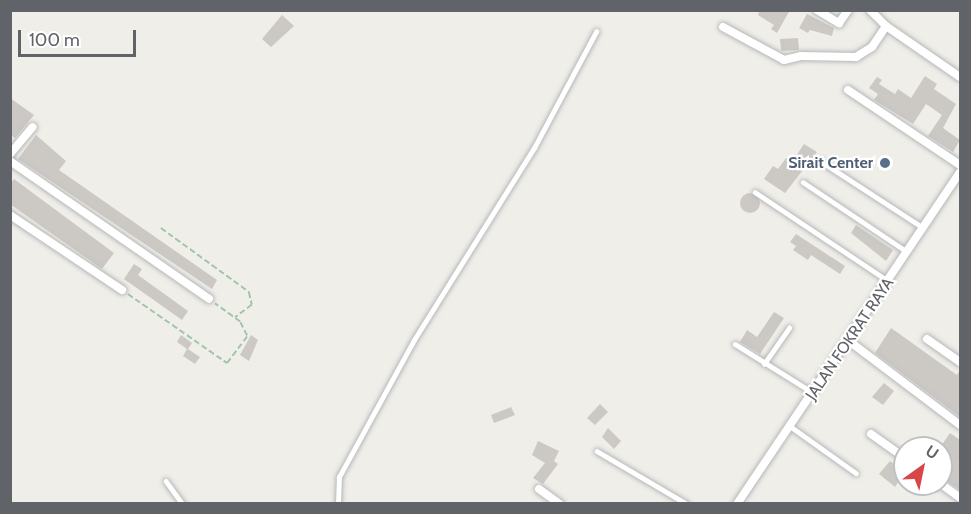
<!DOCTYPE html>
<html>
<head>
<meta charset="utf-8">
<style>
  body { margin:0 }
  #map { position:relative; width:971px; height:514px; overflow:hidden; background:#f0eee8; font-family:Cabin,sans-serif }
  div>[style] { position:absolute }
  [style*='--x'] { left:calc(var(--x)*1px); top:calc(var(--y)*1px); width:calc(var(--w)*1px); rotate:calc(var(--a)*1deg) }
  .building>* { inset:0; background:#ccc9c5 }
  .round { border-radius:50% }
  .path>* { height:1.5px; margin-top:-0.75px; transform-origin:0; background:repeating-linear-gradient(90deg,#a1c5a8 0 6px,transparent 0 9px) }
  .roads { filter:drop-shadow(0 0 2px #b5b8bb) drop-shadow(0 0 2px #b5b8bb) }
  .service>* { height:4.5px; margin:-2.25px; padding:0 2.25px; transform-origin:2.25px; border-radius:2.25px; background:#fff }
  .minor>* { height:8px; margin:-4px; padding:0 4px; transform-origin:4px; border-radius:4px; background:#fff }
  .dots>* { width:16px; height:16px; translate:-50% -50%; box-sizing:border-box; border:3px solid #fff; border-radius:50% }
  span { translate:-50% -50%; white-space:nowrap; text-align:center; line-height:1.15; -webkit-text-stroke:4.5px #fff; paint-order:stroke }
  .service-label { font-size:16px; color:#4e5e75; font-weight:700 }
  .right { translate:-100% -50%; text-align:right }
  .street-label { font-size:16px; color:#606367 }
  .frame { position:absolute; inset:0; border:12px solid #606367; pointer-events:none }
  .north { position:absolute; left:893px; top:436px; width:60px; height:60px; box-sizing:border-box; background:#fff; border:2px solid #bfc1c2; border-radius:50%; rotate:33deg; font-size:16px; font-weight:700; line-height:24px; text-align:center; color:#606367 }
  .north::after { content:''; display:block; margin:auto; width:21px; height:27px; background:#d94648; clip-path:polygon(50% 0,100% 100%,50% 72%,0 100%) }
  .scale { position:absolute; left:18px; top:30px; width:118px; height:27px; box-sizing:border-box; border:3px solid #606367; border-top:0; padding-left:8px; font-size:18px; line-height:21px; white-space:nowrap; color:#606367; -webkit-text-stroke:4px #fff; paint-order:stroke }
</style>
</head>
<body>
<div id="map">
  <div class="building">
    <i style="clip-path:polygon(760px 10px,790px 10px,777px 33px,771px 29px,774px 25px,758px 15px)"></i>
    <i style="clip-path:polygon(807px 14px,834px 28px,832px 36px,810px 30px,808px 33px,799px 28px)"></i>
    <i style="clip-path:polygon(282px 15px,294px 26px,271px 47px,262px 39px)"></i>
    <i style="clip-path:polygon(798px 38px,799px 50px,781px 51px,780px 39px)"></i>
    <i style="clip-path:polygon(925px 76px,937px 84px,934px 89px,956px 104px,943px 128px,960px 140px,953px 152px,928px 136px,942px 115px,926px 104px,913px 124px,874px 100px,878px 94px,869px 88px,877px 77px,882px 80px,879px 84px,895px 94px,898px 89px,911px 98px)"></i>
    <i style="clip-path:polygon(10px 98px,34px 115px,15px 138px,10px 134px)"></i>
    <i style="clip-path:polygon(36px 135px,66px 161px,59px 170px,217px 280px,212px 289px,18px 159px)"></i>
    <i style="clip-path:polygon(804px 144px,817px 152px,785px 193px,764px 179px,773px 166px,778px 169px,786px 158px,792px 162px)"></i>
    <i style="clip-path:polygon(14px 179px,114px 253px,102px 269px,10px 204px,10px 184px)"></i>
    <i class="round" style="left:740px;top:193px;width:20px;height:20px"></i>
    <i style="clip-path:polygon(856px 225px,893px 250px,886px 261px,851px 233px)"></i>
    <i style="clip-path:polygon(796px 234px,845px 266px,840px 274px,811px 255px,808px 260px,793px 250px,796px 246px,790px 242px)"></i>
    <i style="clip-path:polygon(134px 264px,142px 269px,138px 275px,188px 311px,182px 320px,124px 279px)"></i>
    <i style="clip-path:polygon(774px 312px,784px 318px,760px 354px,740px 342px,747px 330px,757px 337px)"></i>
    <i style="clip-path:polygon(891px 328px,957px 375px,960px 370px,960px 417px,875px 353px)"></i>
    <i style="clip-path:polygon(181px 335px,192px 343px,188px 349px,200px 357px,195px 364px,183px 356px,187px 349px,177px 342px)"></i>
    <i style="clip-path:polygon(251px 335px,258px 340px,249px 361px,240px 355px)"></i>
    <i style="clip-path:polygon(884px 383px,894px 391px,883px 405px,872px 397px)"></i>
    <i style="clip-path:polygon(600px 404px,608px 412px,595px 425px,587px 418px)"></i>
    <i style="clip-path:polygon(511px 407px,515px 415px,494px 423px,491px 415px)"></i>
    <i style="clip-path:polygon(608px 428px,621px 441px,614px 449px,602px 437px)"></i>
    <i style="clip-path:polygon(950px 433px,960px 440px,960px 490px,941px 477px,941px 446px)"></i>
    <i style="clip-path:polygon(538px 441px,559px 451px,554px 461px,558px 464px,543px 484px,533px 478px,545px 463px,532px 455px)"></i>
    <i style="clip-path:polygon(890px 461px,905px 472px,895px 487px,879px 474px)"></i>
  </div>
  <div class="path">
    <i style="--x:161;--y:228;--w:109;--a:36"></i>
    <i style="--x:249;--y:292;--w:13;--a:77"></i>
    <i style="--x:252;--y:305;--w:21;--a:143"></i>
    <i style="--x:128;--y:294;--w:121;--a:34.9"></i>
    <i style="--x:227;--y:363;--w:34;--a:-53"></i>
    <i style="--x:247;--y:336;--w:16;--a:-117"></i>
    <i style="--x:240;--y:322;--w:31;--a:-144"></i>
  </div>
  <div class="roads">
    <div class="service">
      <i style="--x:819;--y:160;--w:123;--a:33"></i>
      <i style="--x:803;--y:182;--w:124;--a:33.8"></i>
      <i style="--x:755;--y:192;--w:159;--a:33.7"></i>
      <i style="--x:735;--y:344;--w:91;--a:31.9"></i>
      <i style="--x:764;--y:364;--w:44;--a:-55.2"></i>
      <i style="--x:790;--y:426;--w:81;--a:35.5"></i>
      <i style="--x:597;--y:451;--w:104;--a:30.5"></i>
      <i style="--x:166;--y:481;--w:29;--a:54"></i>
      <i style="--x:338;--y:504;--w:27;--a:-88"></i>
      <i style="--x:339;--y:477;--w:156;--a:-61.3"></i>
      <i style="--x:414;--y:340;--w:226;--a:-58"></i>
      <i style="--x:534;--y:148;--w:132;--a:-61.9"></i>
    </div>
    <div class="minor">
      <i style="--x:817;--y:10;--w:26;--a:31"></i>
      <i style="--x:839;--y:23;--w:16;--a:-55"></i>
      <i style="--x:870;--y:10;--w:23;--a:45"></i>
      <i style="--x:886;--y:26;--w:90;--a:34.6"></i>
      <i style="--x:723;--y:27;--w:69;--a:28.4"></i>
      <i style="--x:784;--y:60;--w:17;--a:-13"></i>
      <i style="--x:801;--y:56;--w:55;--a:1"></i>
      <i style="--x:856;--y:57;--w:19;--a:-32"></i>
      <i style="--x:872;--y:47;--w:25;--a:-56"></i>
      <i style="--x:848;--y:90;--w:135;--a:33.8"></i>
      <i style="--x:10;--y:154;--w:35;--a:-50"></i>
      <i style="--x:10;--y:161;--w:242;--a:34.7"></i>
      <i style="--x:10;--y:215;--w:135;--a:33.8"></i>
      <i style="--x:927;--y:339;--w:40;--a:34.9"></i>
      <i style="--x:849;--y:341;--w:139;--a:37.1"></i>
      <i style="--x:871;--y:434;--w:42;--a:35.2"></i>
      <i style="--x:941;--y:484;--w:24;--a:36"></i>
      <i style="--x:539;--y:489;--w:26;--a:36"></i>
      <i style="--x:737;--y:504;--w:400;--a:-56.1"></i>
    </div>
  </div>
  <div class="dots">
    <i style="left:885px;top:163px;background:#5c6f8a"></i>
  </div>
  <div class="service-label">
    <span class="right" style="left:873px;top:163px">Sirait Center</span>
  </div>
  <div class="street-label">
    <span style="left:850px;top:339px;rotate:-56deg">JALAN FOKRAT RAYA</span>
  </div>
  <div class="frame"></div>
  <div class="north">U</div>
  <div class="scale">100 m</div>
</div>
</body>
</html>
